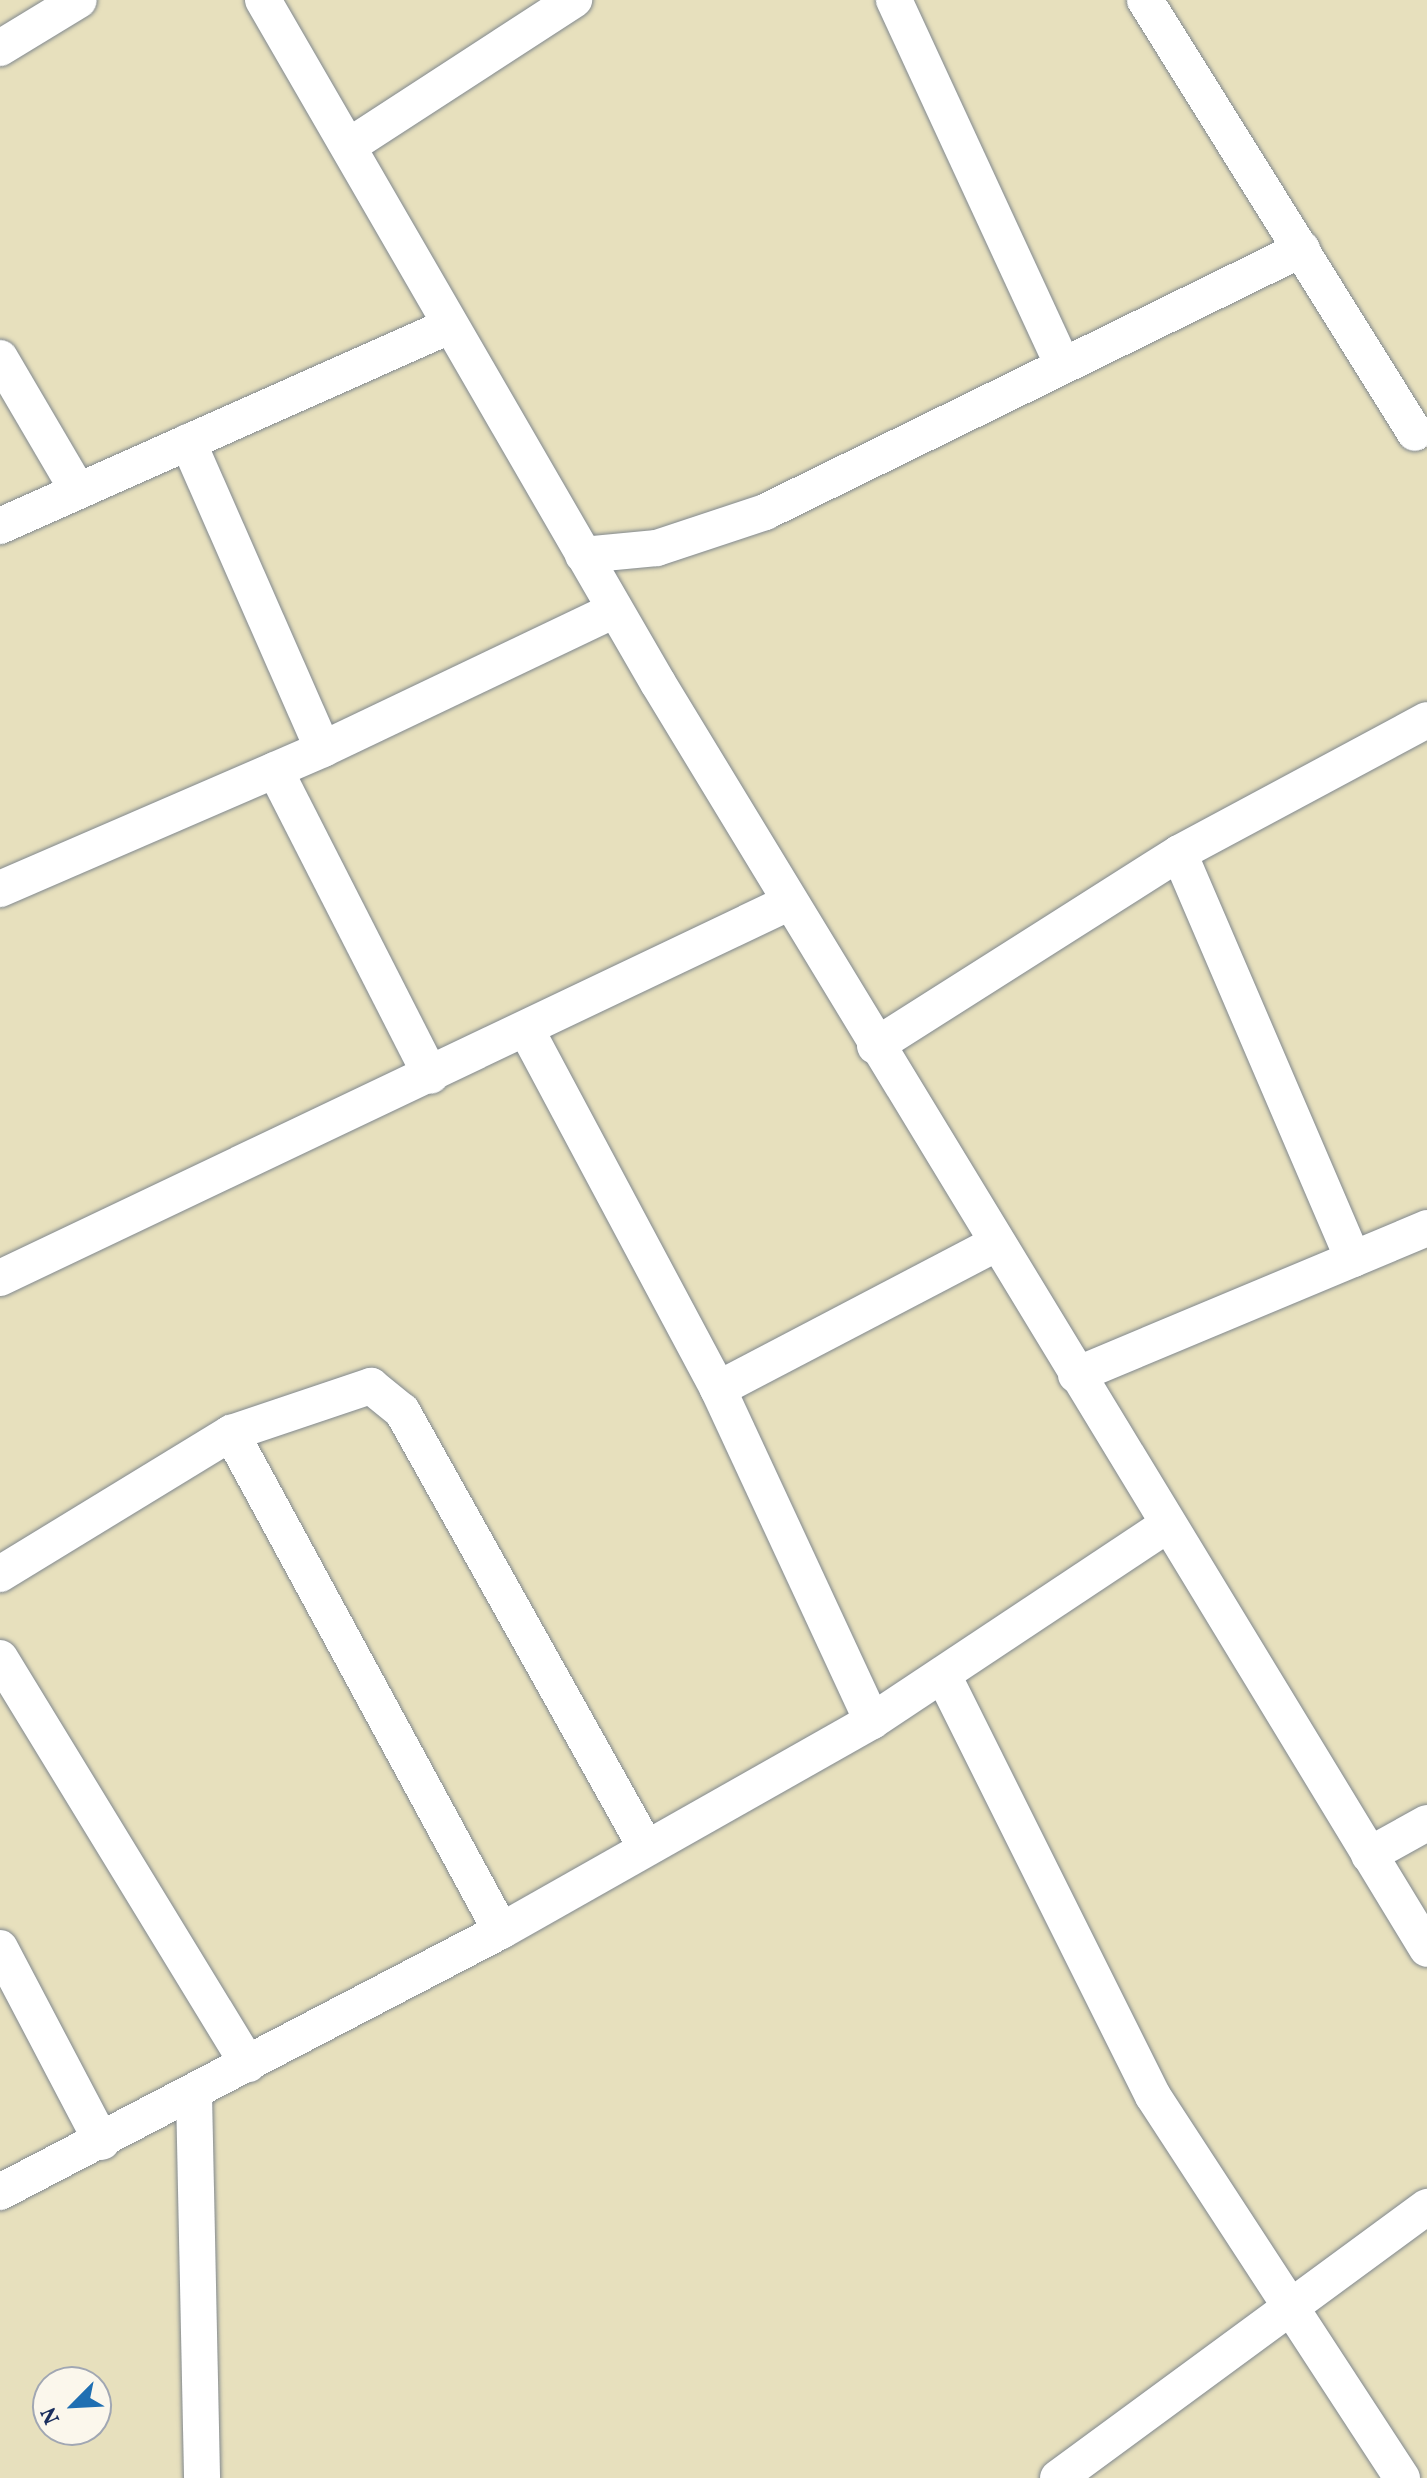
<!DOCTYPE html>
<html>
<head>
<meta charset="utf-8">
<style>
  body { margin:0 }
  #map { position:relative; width:1427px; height:2478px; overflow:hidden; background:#e7e0bd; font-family:Vollkorn,serif }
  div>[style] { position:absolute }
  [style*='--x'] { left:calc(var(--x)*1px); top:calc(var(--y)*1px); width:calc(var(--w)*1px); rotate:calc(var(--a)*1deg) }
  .roads { filter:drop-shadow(0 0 2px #81888e) drop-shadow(0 0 2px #81888e) }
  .street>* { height:36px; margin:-18px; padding:0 18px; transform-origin:18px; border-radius:18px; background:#fff }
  span { translate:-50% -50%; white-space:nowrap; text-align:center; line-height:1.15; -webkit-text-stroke:7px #fbf7ec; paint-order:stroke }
  .north { position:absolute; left:32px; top:2366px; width:80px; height:80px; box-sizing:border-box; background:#fbf7ec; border:2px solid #a1a7b3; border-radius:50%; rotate:246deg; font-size:22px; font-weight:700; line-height:32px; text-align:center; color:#1b2f5e }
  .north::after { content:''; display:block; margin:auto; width:28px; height:36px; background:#1f6fb2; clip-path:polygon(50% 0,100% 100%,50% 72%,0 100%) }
</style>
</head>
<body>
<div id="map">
  <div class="roads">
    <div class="street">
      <i style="--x:263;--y:0;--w:789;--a:59.96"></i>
      <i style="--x:658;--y:683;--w:1481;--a:58.72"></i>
      <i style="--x:894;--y:0;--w:402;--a:65.2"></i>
      <i style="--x:1145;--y:0;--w:510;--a:58.05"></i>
      <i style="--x:0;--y:48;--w:92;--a:-31.3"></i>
      <i style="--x:352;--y:144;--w:265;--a:-33"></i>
      <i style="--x:0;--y:358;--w:154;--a:59.6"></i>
      <i style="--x:188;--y:442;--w:335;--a:66.3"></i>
      <i style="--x:0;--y:526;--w:492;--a:-24"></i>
      <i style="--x:583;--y:555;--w:74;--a:-5.4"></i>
      <i style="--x:657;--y:548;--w:114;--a:-18.4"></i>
      <i style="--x:765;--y:512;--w:598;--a:-26.09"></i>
      <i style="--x:275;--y:770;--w:343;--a:63"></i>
      <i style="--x:1179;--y:853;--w:442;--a:66.8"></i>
      <i style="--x:0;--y:889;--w:352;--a:-23.4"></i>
      <i style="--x:323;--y:749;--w:323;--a:-25.5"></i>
      <i style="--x:528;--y:1033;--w:404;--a:61.9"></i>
      <i style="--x:718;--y:1389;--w:366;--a:65.1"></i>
      <i style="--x:875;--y:1046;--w:360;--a:-32.4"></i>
      <i style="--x:1179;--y:853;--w:281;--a:-28.2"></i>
      <i style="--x:0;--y:1278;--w:875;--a:-25.45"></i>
      <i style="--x:1076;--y:1375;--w:381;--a:-22.7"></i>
      <i style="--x:718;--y:1389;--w:311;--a:-27.6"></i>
      <i style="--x:231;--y:1433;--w:566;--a:61.53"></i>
      <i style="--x:0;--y:1574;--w:271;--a:-31.4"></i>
      <i style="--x:231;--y:1433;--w:148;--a:-18.6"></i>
      <i style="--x:371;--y:1386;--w:40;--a:39"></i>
      <i style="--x:402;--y:1411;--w:500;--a:60.8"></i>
      <i style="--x:0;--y:1658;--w:476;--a:58.6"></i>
      <i style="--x:944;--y:1677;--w:468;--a:63.5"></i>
      <i style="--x:1153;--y:2096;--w:456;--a:56.9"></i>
      <i style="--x:1369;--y:1855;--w:66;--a:-28.9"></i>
      <i style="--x:0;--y:1948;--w:219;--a:62.3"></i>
      <i style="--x:194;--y:2094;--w:384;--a:88.8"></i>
      <i style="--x:0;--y:2192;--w:565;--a:-27.52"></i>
      <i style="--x:501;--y:1931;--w:426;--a:-29.5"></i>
      <i style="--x:872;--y:1721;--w:353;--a:-33.6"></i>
      <i style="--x:1058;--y:2478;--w:458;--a:-36.3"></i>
    </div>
  </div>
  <div class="north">N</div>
</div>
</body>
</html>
